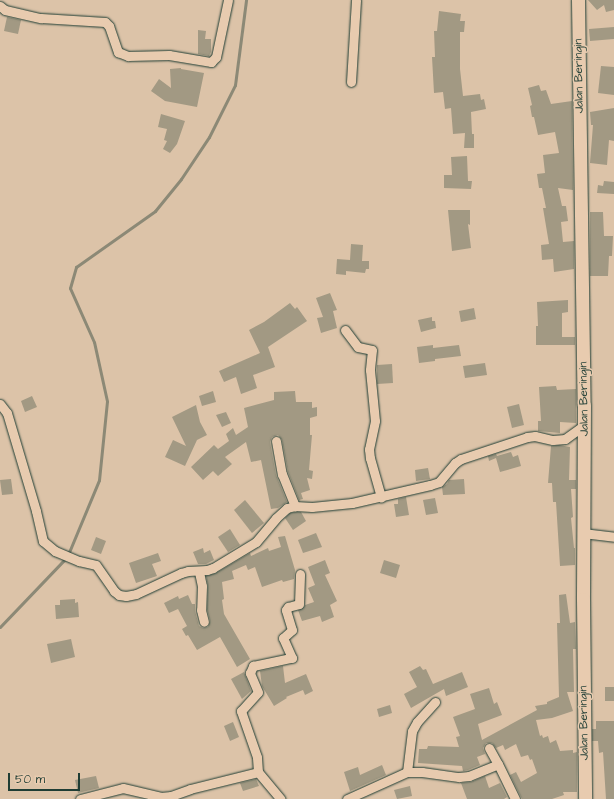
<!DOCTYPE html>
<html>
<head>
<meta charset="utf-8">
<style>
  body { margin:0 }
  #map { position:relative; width:614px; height:799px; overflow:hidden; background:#dcc3a8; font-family:"Architects Daughter",sans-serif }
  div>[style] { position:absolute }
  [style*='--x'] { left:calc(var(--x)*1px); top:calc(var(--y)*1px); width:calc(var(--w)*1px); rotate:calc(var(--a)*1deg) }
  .stream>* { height:3px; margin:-1.5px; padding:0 1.5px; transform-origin:1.5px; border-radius:1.5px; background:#8c8976 }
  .building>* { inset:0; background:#a29983 }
  .roads { filter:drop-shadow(0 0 1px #1f3d34) drop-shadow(0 0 1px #1f3d34) }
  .street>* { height:9px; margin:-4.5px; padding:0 4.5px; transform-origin:4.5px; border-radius:4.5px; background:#e8cbaf }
  .secondary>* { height:13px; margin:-6.5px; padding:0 6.5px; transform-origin:6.5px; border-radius:6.5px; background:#e8cbaf }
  span { translate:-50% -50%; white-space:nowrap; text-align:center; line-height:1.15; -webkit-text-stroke:3px #e8cbaf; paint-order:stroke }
  .street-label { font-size:12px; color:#1f3d34 }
  .scale { position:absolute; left:8px; top:773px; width:72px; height:18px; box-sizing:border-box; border:2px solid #1f3d34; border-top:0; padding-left:5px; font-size:12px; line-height:14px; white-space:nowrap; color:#1f3d34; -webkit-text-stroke:3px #e8cbaf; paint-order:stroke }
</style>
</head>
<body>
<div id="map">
  <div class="stream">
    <i style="--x:0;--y:627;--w:97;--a:-46.3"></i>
    <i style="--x:67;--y:557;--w:83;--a:-67.4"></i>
    <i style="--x:99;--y:480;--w:79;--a:-84.2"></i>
    <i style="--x:107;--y:401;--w:60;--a:-102.4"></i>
    <i style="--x:94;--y:342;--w:59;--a:-114"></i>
    <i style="--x:70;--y:288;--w:22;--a:-74"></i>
    <i style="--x:76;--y:267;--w:97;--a:-35.3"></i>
    <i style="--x:155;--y:211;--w:41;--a:-50.9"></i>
    <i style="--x:181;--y:179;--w:50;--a:-56.3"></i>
    <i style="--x:209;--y:137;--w:58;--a:-63.4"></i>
    <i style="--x:235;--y:85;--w:86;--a:-82.6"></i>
  </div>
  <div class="building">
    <i style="clip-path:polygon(588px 0,614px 0,614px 10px,606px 12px,604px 5px,597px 10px)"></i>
    <i style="clip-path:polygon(439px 11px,461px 14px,460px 21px,465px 21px,464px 32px,460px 32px,460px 69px,463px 96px,480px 94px,481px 100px,484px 99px,486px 109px,471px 112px,472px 134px,474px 134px,474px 148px,464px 148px,465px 133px,453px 134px,451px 108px,445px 109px,443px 92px,434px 93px,432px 57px,435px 57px,434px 31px,437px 31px)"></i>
    <i style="clip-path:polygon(7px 17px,21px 20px,18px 34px,4px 31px)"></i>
    <i style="clip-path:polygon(614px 27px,614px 39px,590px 41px,589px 29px)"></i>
    <i style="clip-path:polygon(198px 30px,206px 31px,205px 39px,211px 39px,211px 52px,209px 56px,198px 54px)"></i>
    <i style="clip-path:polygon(601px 66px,614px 67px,614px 95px,598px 93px)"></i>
    <i style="clip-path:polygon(181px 68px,181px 69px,204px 73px,197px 107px,165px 101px,151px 91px,159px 79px,171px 88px,170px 69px)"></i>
    <i style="clip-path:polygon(539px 85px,541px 91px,546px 90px,551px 104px,572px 101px,573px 190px,558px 188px,562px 206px,566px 206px,568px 221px,561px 222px,563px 242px,574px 241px,574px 269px,554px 272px,553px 259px,542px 260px,541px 245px,549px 244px,543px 208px,546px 208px,542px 188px,539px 188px,537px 174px,545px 173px,543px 155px,559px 153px,555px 132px,538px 135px,534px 117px,532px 117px,530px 106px,532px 105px,528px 88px)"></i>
    <i style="clip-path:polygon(614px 108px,614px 141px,609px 140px,607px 165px,590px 163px,593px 125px,591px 125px,590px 112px)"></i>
    <i style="clip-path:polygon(161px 114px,185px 121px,177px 144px,170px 153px,163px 149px,167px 141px,164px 140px,167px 129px,158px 127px)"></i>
    <i style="clip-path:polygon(467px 156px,468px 181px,472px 181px,471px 189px,444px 188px,444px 175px,452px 175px,451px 157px)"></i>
    <i style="clip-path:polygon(604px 181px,614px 182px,614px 194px,597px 193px,598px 185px,603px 186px)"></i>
    <i style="clip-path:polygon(448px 210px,470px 210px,470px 225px,468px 224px,471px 248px,452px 251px)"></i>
    <i style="clip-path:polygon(590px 212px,603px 212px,604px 236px,613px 236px,612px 256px,609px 256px,608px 276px,590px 276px)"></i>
    <i style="clip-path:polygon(351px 244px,363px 245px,362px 261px,369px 261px,369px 269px,366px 269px,365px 273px,346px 271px,346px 275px,336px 274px,337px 259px,350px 260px)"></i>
    <i style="clip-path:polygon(330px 293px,337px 310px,333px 311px,337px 328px,321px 333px,317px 318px,323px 317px,316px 298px)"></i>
    <i style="clip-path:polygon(568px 300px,568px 312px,562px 313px,562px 337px,575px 337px,575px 345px,536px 345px,536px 326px,538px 326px,537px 302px)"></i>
    <i style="clip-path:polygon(290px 303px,295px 309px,297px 307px,307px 321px,268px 347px,275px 367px,253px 375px,257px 388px,241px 394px,236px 377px,224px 382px,219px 371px,260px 353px,249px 330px,264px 322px)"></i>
    <i style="clip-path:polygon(474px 308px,476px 319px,461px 322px,459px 311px)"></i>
    <i style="clip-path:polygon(432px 317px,432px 321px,435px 321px,436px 328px,421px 332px,418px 320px)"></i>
    <i style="clip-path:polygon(433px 345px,433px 348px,459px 345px,461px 356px,435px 359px,435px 361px,419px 363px,417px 347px)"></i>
    <i style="clip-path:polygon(485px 363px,487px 375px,465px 378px,463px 366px)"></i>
    <i style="clip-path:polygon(392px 364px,393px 383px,377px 384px,377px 365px)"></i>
    <i style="clip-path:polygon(556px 386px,557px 390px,576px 389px,576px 423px,560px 422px,560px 433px,538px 431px,538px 421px,541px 421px,539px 387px)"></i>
    <i style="clip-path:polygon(213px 391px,216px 402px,202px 406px,199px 396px)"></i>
    <i style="clip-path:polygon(295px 391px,296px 402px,312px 402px,312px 408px,317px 407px,317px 416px,310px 418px,310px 435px,312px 435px,309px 470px,313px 471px,312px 479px,307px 478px,310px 490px,301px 493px,303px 499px,299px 500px,288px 472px,282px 440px,278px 435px,272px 437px,270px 442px,276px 475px,287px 502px,278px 508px,271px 509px,261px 460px,251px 462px,246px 442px,225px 457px,232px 464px,218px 476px,213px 471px,203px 480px,191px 467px,214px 445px,218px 449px,229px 441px,226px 434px,233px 428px,236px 435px,248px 427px,244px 408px,274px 400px,274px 392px)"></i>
    <i style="clip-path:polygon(32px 396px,37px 407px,25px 412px,21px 401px)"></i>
    <i style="clip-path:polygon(519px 404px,524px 425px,512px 428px,507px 407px)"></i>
    <i style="clip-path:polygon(196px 405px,200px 422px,207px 435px,197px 440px,185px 466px,165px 457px,173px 440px,186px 446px,172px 417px)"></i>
    <i style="clip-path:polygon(226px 412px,231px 423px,222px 427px,216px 415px)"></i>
    <i style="clip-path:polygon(559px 445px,570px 447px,569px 480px,576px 480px,576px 489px,571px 489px,573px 517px,571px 518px,574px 548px,575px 548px,575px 565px,560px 566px,556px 502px,553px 502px,552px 483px,548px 483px,551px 446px)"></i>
    <i style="clip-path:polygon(511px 452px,513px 457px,518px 455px,521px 466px,500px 472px,496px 458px,489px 461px,488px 456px,496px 454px,497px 456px)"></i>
    <i style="clip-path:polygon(428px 468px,430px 479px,416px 481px,415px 470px)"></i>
    <i style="clip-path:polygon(11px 479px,13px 494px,2px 495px,0 480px)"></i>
    <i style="clip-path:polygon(464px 479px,465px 494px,443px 495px,442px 487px,447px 484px,449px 480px)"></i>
    <i style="clip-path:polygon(406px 497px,409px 515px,396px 517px,394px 504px,398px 504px,398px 499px)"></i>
    <i style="clip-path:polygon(435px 498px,438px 513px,426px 515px,423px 500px)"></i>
    <i style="clip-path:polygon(245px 500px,264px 523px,252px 533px,234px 510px)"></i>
    <i style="clip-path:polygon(296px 512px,301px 512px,306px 521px,293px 530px,285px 518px,290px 513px)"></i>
    <i style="clip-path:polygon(230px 529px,240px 545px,228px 552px,218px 537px)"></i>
    <i style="clip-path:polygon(316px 533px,322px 547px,303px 553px,298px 540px)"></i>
    <i style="clip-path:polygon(285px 536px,295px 570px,294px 579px,283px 582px,282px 580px,262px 587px,255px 567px,248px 570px,246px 565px,232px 571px,234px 579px,222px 582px,224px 599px,222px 600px,224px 614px,250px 659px,237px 667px,220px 637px,197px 650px,188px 635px,186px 636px,182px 629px,187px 626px,178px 609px,169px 613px,164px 603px,178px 596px,179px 599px,188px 595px,192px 604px,195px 604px,195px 611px,199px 626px,203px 628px,208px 627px,210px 621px,207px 609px,208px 586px,206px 576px,216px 573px,250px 553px,251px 556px,268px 548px,269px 551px,281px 547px,278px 537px)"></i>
    <i style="clip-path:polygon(96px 537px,106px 541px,101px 554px,91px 550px)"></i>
    <i style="clip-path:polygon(203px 548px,204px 553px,210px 550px,214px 560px,206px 564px,198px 564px,193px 552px)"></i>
    <i style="clip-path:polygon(158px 553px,161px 561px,152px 564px,157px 576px,136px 583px,129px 563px)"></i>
    <i style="clip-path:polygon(325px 560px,330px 573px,325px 575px,337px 601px,330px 605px,334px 617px,322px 622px,320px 616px,302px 621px,298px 610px,303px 608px,305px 605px,314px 602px,308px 588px,315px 585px,308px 567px)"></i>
    <i style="clip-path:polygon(384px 560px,400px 565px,396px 578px,380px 573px)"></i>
    <i style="clip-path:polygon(566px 594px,570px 623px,575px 622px,576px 649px,573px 649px,574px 692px,567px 692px,573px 711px,552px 718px,536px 720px,540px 736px,542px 735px,543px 738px,548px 736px,550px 743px,556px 740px,560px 751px,573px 750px,573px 753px,577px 752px,577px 792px,563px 792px,564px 795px,552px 799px,522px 799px,510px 775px,516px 772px,521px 782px,537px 773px,532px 759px,530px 760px,528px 755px,521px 757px,516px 744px,505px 750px,503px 745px,496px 748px,492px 743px,486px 743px,483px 748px,485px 754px,477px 757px,480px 765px,468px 770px,463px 771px,462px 766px,418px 763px,419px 749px,427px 749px,428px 746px,459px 747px,456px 737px,460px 736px,453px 717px,475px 709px,470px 694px,489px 688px,494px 704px,497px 702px,502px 715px,478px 724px,482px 740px,537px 710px,535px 706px,547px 704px,547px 702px,559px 697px,557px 623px,560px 623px,559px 595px)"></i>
    <i style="clip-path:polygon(75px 599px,75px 603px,78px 602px,79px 617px,56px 619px,55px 605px,60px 605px,60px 600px)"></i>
    <i style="clip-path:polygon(71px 639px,75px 657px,51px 663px,47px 644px)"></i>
    <i style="clip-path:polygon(283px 666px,285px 683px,306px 674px,313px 691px,305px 695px,303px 690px,286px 697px,287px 698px,274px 706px,262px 686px,260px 671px)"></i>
    <i style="clip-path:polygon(420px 666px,423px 670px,426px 669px,433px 684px,462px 672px,468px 687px,446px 696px,444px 689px,411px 708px,404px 694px,417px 687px,409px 672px)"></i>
    <i style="clip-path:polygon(244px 672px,251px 691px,242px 699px,231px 679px)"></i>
    <i style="clip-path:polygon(605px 687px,614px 687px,614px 701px,605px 701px)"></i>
    <i style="clip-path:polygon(390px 705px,392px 713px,379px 717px,377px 709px)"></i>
    <i style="clip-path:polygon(596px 721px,614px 721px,614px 799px,606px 799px,603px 752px,599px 753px,598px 741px,592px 741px,592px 729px,596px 729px)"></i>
    <i style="clip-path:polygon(233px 722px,239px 737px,230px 741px,224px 726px)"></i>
    <i style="clip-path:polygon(382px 765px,386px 775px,350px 791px,344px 772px,358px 767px,360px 775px)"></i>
    <i style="clip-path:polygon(96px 776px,99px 788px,78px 793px,75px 780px)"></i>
    <i style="clip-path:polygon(485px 776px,489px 788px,500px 783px,507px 797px,504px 799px,467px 799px,461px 783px,471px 782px)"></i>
    <i style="clip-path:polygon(256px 779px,259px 786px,243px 791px,240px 783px)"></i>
    <i style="clip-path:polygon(410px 786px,412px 796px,397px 799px,394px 790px)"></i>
  </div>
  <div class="roads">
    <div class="street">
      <i style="--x:0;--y:6;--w:6;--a:39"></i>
      <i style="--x:5;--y:10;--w:37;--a:13"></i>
      <i style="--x:41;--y:18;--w:64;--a:3.6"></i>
      <i style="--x:105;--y:22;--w:6;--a:45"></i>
      <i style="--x:109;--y:26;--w:28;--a:71"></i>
      <i style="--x:118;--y:52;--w:11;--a:22"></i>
      <i style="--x:128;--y:56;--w:41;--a:-1.4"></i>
      <i style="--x:169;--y:55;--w:43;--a:9.5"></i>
      <i style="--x:211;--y:62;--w:7;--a:-45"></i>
      <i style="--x:216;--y:57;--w:58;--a:-78.1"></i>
      <i style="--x:351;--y:82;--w:82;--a:-86.5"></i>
      <i style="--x:345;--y:330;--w:21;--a:53"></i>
      <i style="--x:358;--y:347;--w:14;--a:12"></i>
      <i style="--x:372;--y:350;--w:20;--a:96"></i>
      <i style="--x:370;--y:370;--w:51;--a:84.4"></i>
      <i style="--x:375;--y:421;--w:29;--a:102"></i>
      <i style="--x:369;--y:449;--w:9;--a:84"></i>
      <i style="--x:370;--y:458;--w:41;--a:74.2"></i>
      <i style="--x:0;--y:404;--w:11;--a:52"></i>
      <i style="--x:7;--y:413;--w:102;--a:73.5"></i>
      <i style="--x:36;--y:511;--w:31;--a:77"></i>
      <i style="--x:43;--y:541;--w:16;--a:40"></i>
      <i style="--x:55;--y:551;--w:26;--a:23"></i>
      <i style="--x:79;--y:561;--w:17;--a:13"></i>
      <i style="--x:96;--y:565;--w:32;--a:55"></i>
      <i style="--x:114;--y:591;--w:6;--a:39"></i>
      <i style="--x:119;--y:595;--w:7;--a:8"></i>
      <i style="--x:126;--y:596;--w:10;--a:-11"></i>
      <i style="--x:136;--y:594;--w:50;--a:-25"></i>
      <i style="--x:181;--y:573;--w:7;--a:-16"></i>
      <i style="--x:188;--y:571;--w:19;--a:-3"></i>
      <i style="--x:207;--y:570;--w:6;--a:-18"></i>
      <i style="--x:213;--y:568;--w:50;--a:-31.2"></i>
      <i style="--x:256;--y:542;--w:31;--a:-50"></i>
      <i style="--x:276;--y:518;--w:15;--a:-42"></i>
      <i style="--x:287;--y:508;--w:8;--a:-14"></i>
      <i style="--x:295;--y:506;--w:17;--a:3"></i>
      <i style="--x:312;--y:507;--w:40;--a:-5.7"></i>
      <i style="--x:352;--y:503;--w:80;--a:-13"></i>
      <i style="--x:430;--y:485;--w:9;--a:-18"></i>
      <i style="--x:439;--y:482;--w:25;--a:-50"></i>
      <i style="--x:455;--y:463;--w:7;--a:-34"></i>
      <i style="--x:461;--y:459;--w:70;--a:-18.4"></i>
      <i style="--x:527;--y:437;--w:8;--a:-7"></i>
      <i style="--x:535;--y:436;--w:18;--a:13"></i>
      <i style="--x:553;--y:440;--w:12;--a:-5"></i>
      <i style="--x:565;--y:439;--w:22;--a:-36"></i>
      <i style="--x:276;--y:441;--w:34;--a:80"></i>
      <i style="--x:282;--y:474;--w:35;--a:68"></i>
      <i style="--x:583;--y:533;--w:31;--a:7"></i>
      <i style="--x:199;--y:572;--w:14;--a:78"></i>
      <i style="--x:202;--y:586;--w:24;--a:92"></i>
      <i style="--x:201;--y:610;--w:12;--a:76"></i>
      <i style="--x:489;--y:748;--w:18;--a:61"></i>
      <i style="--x:258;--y:772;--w:15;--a:-94"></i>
      <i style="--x:257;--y:757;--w:49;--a:-109.2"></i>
      <i style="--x:241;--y:711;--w:25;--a:-48"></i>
      <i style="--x:258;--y:692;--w:21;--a:-113"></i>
      <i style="--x:250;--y:673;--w:8;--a:-67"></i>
      <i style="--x:253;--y:666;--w:40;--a:-12"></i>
      <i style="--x:292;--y:658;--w:22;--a:-114"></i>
      <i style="--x:283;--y:638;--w:12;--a:-42"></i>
      <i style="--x:292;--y:630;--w:21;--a:-107"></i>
      <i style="--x:286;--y:610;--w:4;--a:-56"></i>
      <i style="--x:288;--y:607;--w:11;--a:-15"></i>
      <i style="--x:299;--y:604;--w:30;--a:-88"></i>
      <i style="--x:407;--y:772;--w:41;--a:-83"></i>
      <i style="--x:412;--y:731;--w:10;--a:-61"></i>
      <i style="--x:417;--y:722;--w:27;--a:-48"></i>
      <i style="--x:80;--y:799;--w:44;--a:-14.3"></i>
      <i style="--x:123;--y:788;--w:39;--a:13"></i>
      <i style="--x:161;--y:797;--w:10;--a:-6"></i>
      <i style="--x:171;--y:796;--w:20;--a:-20"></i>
      <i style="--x:190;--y:789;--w:70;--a:-14"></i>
      <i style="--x:258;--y:772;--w:35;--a:50"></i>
      <i style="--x:347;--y:799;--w:66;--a:-24.2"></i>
      <i style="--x:407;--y:772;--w:15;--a:0"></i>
      <i style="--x:422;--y:772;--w:37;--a:8"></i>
      <i style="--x:459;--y:777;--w:10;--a:-6"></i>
      <i style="--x:469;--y:776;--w:31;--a:-22"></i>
      <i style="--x:498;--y:764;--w:39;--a:64"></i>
    </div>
    <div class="secondary">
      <i style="--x:578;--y:0;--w:405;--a:89.2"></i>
      <i style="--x:584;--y:405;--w:194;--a:90.3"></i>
      <i style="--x:583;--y:599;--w:200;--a:89.4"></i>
    </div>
  </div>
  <div class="street-label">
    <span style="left:579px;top:76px;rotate:-91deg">Jalan Beringin</span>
    <span style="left:584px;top:399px;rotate:-91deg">Jalan Beringin</span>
    <span style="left:584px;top:723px;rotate:-91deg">Jalan Beringin</span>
  </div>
  <div class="scale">50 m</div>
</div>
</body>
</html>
